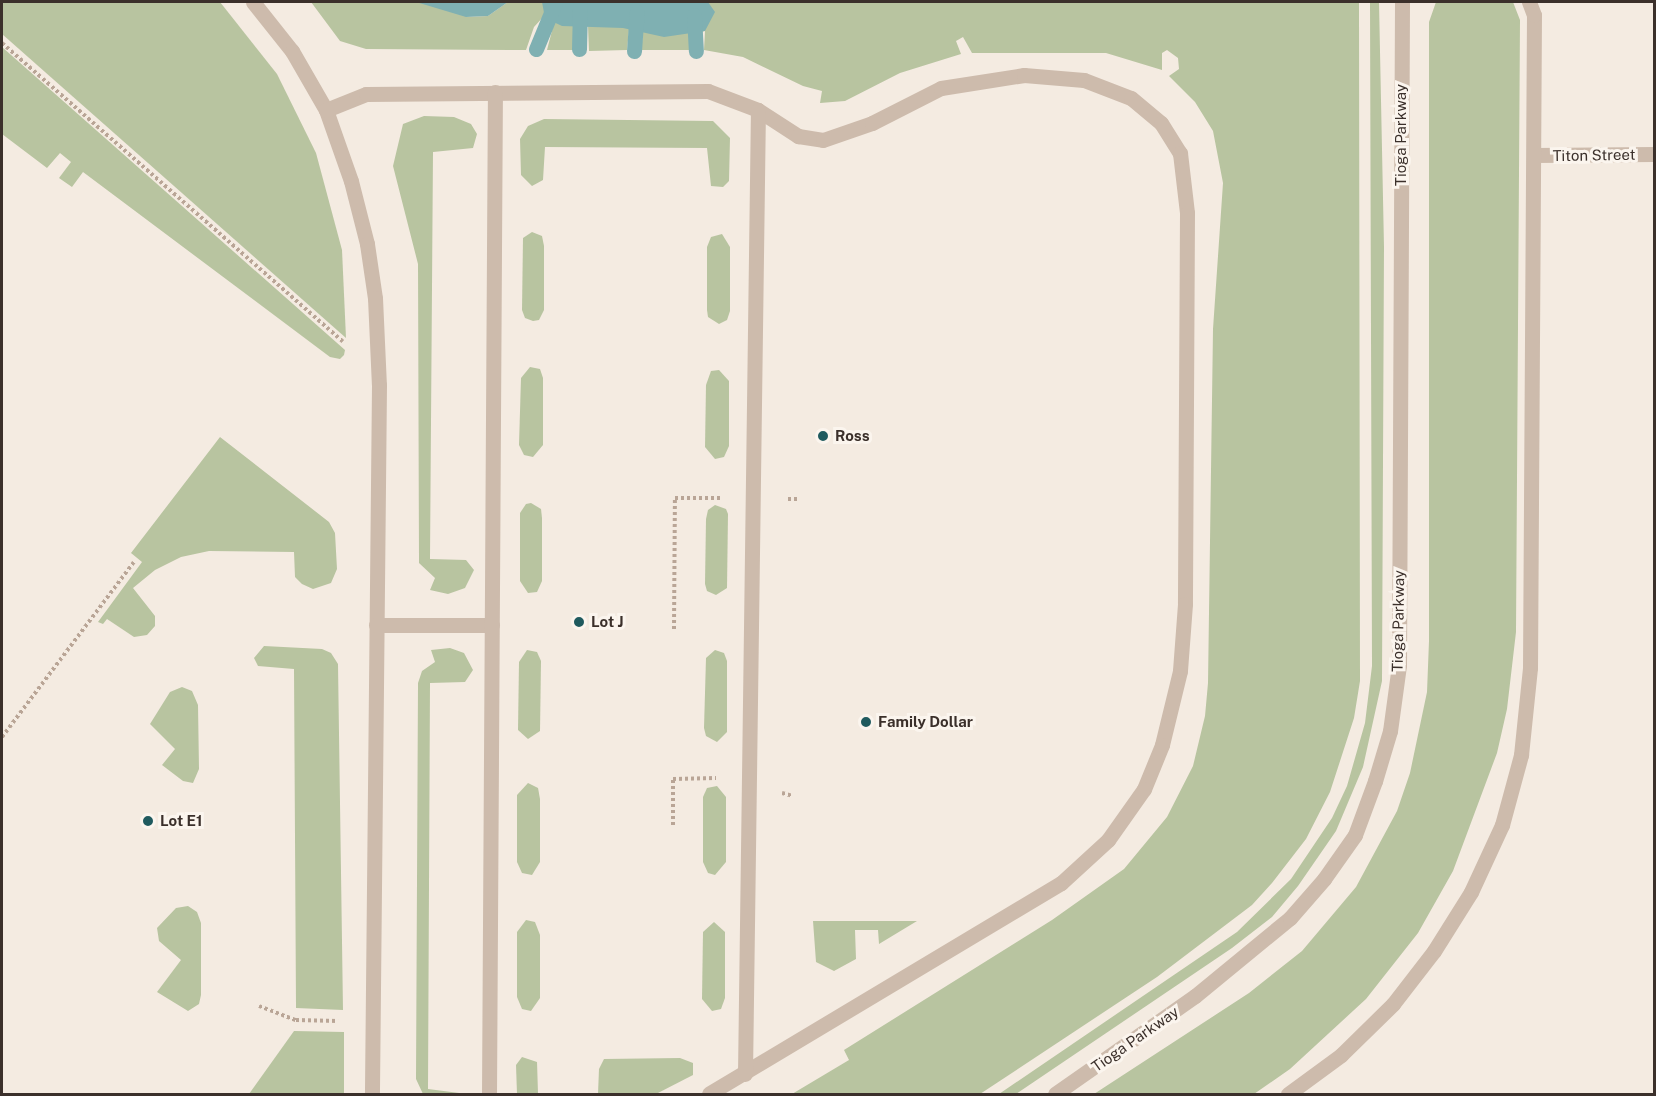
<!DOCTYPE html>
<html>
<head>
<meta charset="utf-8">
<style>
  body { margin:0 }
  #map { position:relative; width:1656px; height:1096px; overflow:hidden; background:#f4ebe1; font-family:"Public Sans",sans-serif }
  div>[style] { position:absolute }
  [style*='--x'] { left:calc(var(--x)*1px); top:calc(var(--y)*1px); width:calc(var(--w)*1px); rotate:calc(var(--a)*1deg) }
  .green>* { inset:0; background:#b8c4a0 }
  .water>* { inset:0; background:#7fb0b2 }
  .stream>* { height:15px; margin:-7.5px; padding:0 7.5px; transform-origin:7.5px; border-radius:7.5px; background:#7fb0b2 }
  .path>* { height:4px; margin-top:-2px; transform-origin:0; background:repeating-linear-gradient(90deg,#b9a596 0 3px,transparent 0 6px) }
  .service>* { height:15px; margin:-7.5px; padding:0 7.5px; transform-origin:7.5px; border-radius:7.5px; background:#cdbbac }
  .minor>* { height:15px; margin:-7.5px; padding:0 7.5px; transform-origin:7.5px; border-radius:7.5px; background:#cdbbac }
  .dots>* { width:16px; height:16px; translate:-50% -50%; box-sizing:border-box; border:3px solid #fbf5ee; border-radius:50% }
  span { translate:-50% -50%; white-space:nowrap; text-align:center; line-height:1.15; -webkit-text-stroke:6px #fbf5ee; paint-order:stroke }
  .street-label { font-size:15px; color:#3b302b }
  .poi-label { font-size:15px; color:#3b302b; font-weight:700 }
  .left { translate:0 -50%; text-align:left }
  .frame { position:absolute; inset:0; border:3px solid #3b302b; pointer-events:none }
</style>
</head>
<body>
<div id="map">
  <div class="green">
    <i style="clip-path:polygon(2px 2px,220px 2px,277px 74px,316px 153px,342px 250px,346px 338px,2px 34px)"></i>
    <i style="clip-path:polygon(311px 2px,466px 2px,466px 17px,488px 16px,508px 2px,1359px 2px,1360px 681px,1354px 718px,1330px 792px,1306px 839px,1272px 883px,1252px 905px,1157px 977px,980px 1094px,792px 1094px,849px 1060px,844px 1050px,1052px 920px,1124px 869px,1167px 817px,1193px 766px,1205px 716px,1208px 683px,1213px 329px,1223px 183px,1213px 131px,1195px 102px,1169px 76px,1179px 69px,1178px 58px,1167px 50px,1162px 53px,1162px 70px,1106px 53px,972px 53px,963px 37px,956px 41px,961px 54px,900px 73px,845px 101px,820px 103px,822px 91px,803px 86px,743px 57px,704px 50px,705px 31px,689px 35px,691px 50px,641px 50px,643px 34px,629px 30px,627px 50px,589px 51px,588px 26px,575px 26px,573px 50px,547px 50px,554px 23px,544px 16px,534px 27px,526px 50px,366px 49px,340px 41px)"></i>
    <i style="clip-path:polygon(1370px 2px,1379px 2px,1384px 247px,1382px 681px,1363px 767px,1336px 831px,1298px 886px,1272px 917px,1232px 948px,1016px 1094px,999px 1094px,1237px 932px,1291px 879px,1332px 818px,1347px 786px,1365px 723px,1372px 666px)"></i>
    <i style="clip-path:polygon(1436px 2px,1513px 2px,1520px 20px,1516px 632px,1507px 709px,1497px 753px,1453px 871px,1418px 933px,1366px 999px,1290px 1069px,1254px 1094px,1094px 1094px,1249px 993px,1302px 951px,1356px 887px,1397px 811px,1410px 773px,1427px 692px,1429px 641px,1429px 22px)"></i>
    <i style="clip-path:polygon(2px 47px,345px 350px,344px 355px,340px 359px,330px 357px,83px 172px,72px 187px,59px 178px,71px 162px,60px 153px,47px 168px,2px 134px)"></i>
    <i style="clip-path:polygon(424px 116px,454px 117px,471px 124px,477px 134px,473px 148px,433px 152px,430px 559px,466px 560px,474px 570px,465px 588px,448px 594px,430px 590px,435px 578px,419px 563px,418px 264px,393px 166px,403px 124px)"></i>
    <i style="clip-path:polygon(544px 119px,713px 121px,730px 138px,729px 181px,723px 187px,711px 186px,707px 148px,545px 147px,543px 180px,532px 186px,521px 175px,520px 139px,528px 126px)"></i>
    <i style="clip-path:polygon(532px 232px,542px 236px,544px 246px,544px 310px,539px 320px,533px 321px,525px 318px,522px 310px,523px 238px)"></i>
    <i style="clip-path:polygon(722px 234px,730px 247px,730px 311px,727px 320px,719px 324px,708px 317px,707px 310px,707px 247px,711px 237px)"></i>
    <i style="clip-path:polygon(530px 367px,540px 369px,543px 378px,543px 445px,533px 457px,524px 455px,519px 445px,521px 378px)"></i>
    <i style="clip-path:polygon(719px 370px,729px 381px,729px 446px,724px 457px,715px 459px,705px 447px,706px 385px,711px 371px)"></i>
    <i style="clip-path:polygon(220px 437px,329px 522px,335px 533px,337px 569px,331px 583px,313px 589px,302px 584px,295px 577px,294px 552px,209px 551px,181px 557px,155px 570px,133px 588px,155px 616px,155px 626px,147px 635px,134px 637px,107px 619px,103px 624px,98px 622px,142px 562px,131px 553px)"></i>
    <i style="clip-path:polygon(531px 503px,541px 509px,542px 518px,542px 581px,537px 592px,528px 593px,520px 581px,520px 513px,526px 504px)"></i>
    <i style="clip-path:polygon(715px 505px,726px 509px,728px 514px,727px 588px,716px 595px,707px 591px,705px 584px,706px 519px,708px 510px)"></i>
    <i style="clip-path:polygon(264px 646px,322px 649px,331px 653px,338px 664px,343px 1010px,296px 1008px,294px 669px,258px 666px,254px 658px)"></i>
    <i style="clip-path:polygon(450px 648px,464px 653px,473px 670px,465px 682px,430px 683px,428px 1089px,467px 1094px,423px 1094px,416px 1079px,418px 683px,422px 671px,435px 662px,431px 650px)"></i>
    <i style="clip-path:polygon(527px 650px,537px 652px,541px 661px,540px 731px,528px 739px,518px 730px,519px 662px)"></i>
    <i style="clip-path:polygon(715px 650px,724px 653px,727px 661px,727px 732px,717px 742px,706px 736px,704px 728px,706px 658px)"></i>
    <i style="clip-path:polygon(182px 687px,192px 691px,198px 705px,199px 769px,193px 783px,183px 781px,162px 765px,175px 749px,150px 724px,170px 692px)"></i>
    <i style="clip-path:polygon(528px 783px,538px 788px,540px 799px,540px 862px,532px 875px,522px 873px,517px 862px,517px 795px)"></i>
    <i style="clip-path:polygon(717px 786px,726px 797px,726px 862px,715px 875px,708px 873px,703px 862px,703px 797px,707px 788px)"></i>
    <i style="clip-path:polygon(188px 906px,197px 912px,201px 923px,201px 995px,199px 1004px,188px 1011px,157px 992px,181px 960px,159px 941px,157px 928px,176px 908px)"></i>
    <i style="clip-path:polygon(526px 920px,535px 922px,540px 935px,540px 998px,531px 1011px,522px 1009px,517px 997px,517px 932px)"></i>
    <i style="clip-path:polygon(813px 921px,917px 921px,879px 944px,878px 930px,855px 930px,856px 959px,834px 971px,816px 962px)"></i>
    <i style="clip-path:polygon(714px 922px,725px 932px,725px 998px,721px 1009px,712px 1011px,702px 999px,703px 932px)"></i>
    <i style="clip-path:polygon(294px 1031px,344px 1032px,344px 1094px,249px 1094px)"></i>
    <i style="clip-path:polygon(522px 1057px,537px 1062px,538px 1094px,517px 1094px,516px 1065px)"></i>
    <i style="clip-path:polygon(680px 1058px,693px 1063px,693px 1075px,656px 1094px,598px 1094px,599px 1069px,604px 1059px)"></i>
  </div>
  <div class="water">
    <i style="clip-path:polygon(416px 2px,508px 2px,488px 16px,466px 17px)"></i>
    <i style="clip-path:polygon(542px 2px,708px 2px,715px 12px,705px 31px,664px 37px,623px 28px,562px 26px,545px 18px)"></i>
  </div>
  <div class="stream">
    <i style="--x:694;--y:15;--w:36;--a:87"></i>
    <i style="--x:536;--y:49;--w:50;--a:-67.6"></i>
    <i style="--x:579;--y:49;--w:42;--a:-88.6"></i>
    <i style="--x:634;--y:51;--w:39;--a:-86"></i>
  </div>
  <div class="path">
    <i style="--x:2;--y:43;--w:453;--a:41.2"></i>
    <i style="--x:788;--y:499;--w:10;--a:0"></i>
    <i style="--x:674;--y:629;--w:131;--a:-89.6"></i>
    <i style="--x:675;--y:498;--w:45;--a:0"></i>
    <i style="--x:2;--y:737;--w:219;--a:-53"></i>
    <i style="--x:782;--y:793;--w:11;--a:15"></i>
    <i style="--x:673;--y:825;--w:46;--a:-90"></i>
    <i style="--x:673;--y:779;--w:43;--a:-1.3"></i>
    <i style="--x:259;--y:1006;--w:40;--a:21"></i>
    <i style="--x:296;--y:1020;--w:42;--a:1.4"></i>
  </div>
  <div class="service">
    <i style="--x:253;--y:2;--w:63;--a:51.5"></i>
    <i style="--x:292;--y:51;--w:68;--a:60"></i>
    <i style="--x:326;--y:110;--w:75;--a:70.6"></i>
    <i style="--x:351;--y:181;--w:65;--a:75.7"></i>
    <i style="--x:367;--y:244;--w:55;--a:81.6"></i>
    <i style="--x:375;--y:298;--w:87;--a:87.4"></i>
    <i style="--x:379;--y:385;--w:709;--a:90.57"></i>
    <i style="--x:326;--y:110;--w:43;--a:-21.8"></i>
    <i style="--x:366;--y:94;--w:342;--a:-0.5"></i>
    <i style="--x:708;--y:91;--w:53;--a:20.8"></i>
    <i style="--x:758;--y:110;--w:48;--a:33"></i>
    <i style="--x:798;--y:136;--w:25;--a:9"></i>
    <i style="--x:823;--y:140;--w:52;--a:-19.1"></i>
    <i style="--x:872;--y:123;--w:77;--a:-26.9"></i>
    <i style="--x:941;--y:88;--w:84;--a:-8.9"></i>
    <i style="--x:1024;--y:75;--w:60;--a:4.8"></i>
    <i style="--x:1084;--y:80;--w:50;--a:21"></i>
    <i style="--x:1131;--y:98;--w:39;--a:40"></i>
    <i style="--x:1161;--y:123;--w:36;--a:58"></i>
    <i style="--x:1180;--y:153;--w:60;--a:83.3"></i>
    <i style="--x:1187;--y:213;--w:391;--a:90.3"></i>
    <i style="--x:1185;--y:604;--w:67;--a:94.3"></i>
    <i style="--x:1180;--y:671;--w:76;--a:103.7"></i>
    <i style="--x:1162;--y:745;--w:48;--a:112.2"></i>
    <i style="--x:1144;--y:789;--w:62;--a:125.2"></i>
    <i style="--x:1108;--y:840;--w:64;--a:137.5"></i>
    <i style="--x:1061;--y:883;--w:410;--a:149.1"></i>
    <i style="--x:1534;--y:155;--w:120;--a:-0.5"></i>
    <i style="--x:376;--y:625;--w:116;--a:0"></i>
    <i style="--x:745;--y:1074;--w:964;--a:-89.23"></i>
    <i style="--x:489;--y:1094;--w:1002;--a:-89.66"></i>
  </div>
  <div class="minor">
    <i style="--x:1055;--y:1094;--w:171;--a:-35"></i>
    <i style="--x:1195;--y:996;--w:123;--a:-39.4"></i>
    <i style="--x:1290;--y:918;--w:52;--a:-48.9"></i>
    <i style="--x:1324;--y:879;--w:54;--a:-54.8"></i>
    <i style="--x:1355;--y:835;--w:58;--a:-69.7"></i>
    <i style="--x:1375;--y:781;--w:52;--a:-73.3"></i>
    <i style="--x:1390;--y:731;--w:67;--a:-82.2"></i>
    <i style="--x:1399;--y:665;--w:663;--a:-89.74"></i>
    <i style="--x:1288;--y:1094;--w:66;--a:-36.3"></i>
    <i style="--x:1341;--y:1055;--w:73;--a:-44.4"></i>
    <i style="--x:1393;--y:1004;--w:67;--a:-52.3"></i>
    <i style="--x:1434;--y:951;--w:70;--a:-57.9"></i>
    <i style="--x:1471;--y:892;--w:74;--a:-65.2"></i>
    <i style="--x:1502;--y:825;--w:73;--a:-74.8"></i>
    <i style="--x:1521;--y:755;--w:87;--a:-84.1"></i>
    <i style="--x:1530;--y:668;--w:653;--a:-89.65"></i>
    <i style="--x:1534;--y:15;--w:14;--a:-111"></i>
  </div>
  <div class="dots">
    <i style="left:823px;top:436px;background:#1f5a5e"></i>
    <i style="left:579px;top:622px;background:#1f5a5e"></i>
    <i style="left:866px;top:722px;background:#1f5a5e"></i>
    <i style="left:148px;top:821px;background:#1f5a5e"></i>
  </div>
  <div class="street-label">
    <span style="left:1401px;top:135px;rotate:-90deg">Tioga Parkway</span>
    <span style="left:1594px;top:155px;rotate:-1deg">Titon Street</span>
    <span style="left:1398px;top:621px;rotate:-89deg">Tioga Parkway</span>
    <span style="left:1135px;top:1039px;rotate:-35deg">Tioga Parkway</span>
  </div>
  <div class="poi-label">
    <span class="left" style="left:835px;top:436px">Ross</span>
    <span class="left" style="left:591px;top:622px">Lot J</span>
    <span class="left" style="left:878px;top:722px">Family Dollar</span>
    <span class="left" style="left:160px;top:821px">Lot E1</span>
  </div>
  <div class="frame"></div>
</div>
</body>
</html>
